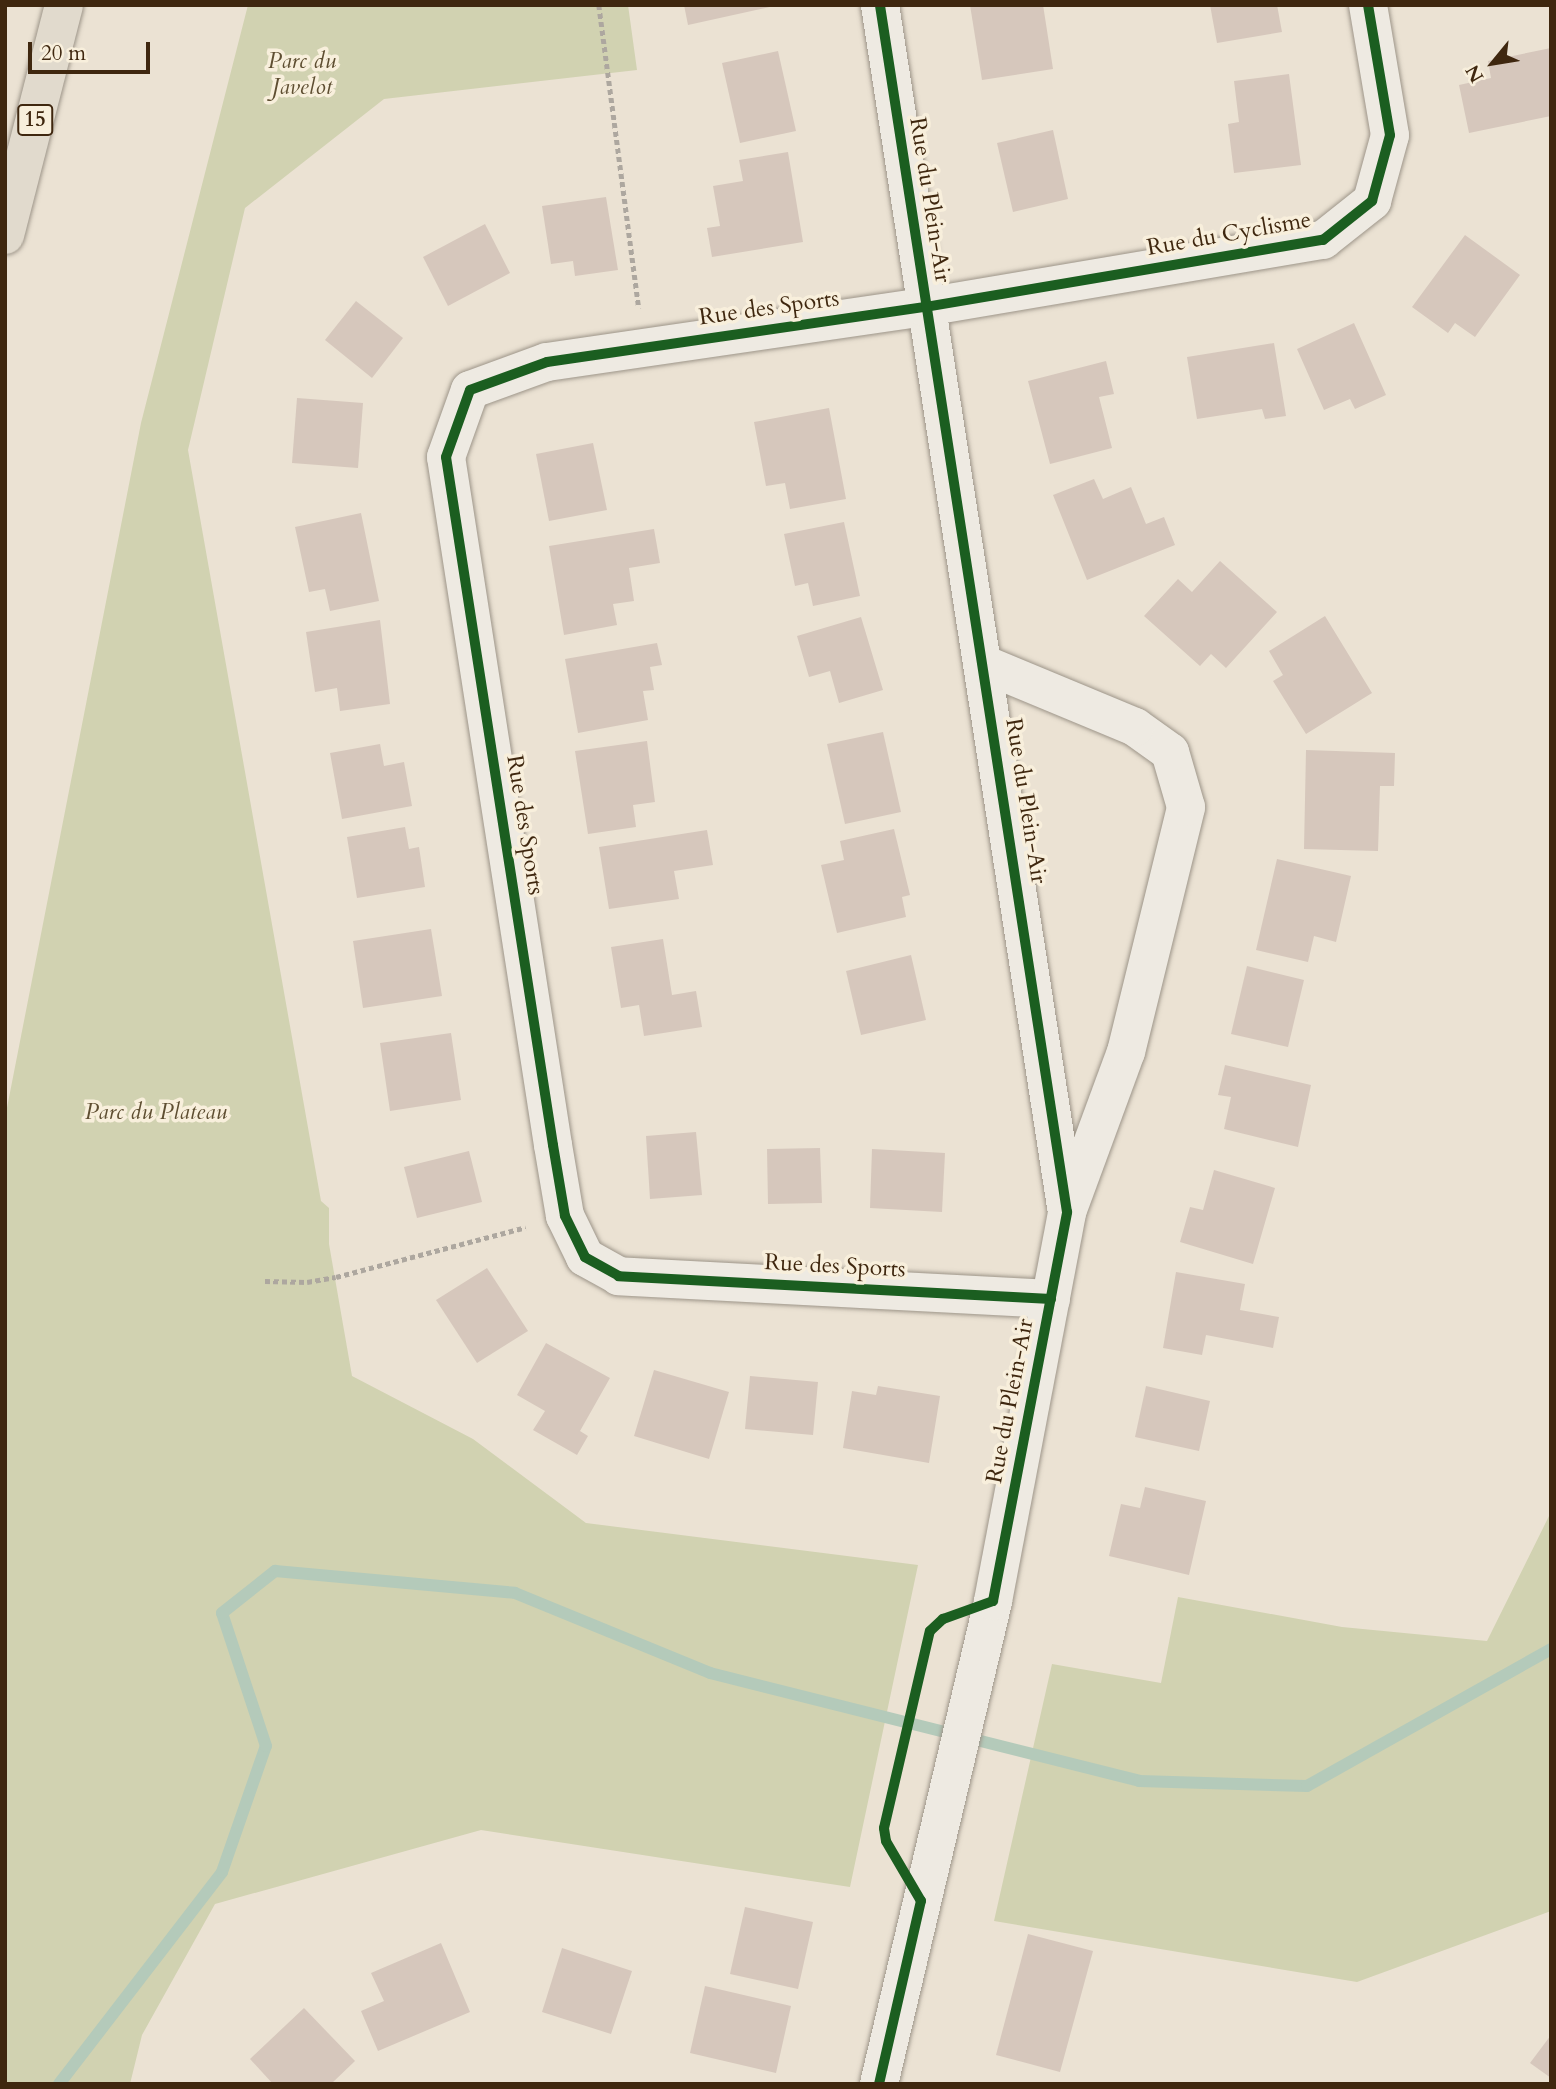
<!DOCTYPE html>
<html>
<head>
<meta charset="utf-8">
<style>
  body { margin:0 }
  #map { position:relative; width:1556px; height:2089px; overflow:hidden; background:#ebe2d3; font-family:Cardo,serif }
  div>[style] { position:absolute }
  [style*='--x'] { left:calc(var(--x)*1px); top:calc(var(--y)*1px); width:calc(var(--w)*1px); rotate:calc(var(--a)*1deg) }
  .green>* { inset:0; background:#d1d2b1 }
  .stream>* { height:12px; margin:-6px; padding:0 6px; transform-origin:6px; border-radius:6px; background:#b4caba }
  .building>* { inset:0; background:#d6c7bc }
  .path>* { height:4.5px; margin-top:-2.25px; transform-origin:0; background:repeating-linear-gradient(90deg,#ada79f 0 5px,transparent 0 8.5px) }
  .roads { filter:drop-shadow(0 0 2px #9d9589) drop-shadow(0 0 2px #9d9589) }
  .minor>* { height:38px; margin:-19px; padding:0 19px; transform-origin:19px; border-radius:19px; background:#eeeae2 }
  .highway>* { height:38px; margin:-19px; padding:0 19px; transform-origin:19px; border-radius:19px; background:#e1dacd }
  .cycleway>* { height:10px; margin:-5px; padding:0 5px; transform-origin:5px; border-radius:5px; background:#1b5e20 }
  span { translate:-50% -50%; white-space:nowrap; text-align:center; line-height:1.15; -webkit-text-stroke:7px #f8efdc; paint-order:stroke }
  .shield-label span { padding:2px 5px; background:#f8efdc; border:2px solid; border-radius:5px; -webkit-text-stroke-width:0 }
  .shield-label { font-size:21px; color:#3f270f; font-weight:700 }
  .park-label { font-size:23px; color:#5e4e31; font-style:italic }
  .street-label { font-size:23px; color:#3f270f }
  .frame { position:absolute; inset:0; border:7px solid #3f270f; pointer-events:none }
  .north { position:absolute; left:1458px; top:28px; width:70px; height:70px; -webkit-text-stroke:5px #f8efdc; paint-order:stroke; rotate:240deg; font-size:19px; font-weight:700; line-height:28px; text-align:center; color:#3f270f }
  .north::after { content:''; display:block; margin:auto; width:24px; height:32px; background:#3f270f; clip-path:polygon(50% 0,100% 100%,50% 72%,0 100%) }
  .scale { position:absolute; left:28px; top:42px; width:122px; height:32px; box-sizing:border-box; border:4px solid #3f270f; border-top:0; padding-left:9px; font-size:21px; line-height:24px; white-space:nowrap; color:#3f270f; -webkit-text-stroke:5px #f8efdc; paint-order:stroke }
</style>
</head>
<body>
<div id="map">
  <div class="green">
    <i style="clip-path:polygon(248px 5px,628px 5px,637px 70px,384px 99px,245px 208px,188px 450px,321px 1201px,329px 1208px,329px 1244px,352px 1376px,473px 1439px,586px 1523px,918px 1565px,850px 1887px,481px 1830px,215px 1904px,142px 2035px,130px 2084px,5px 2084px,5px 1118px,141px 423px)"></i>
    <i style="clip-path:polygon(1551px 1512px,1551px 1911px,1357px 1982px,994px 1921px,1052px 1664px,1161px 1683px,1178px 1597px,1342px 1627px,1487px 1641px)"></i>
  </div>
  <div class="stream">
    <i style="--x:59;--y:2084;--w:267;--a:-52.4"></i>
    <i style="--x:222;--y:1872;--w:133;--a:-70.8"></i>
    <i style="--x:266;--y:1746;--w:140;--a:-108.3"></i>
    <i style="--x:222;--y:1613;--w:68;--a:-38.4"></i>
    <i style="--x:275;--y:1571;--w:241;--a:5.2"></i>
    <i style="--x:515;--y:1593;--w:211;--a:22.3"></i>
    <i style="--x:710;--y:1673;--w:442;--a:14.1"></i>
    <i style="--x:1139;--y:1781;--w:168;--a:1.7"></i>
    <i style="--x:1307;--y:1786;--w:280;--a:-29.3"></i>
  </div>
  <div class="building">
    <i style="clip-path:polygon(684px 5px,774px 5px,774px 6px,688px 25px)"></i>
    <i style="clip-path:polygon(970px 5px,1043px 5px,1053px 69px,982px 80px)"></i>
    <i style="clip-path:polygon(1210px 5px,1277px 5px,1282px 32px,1217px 43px)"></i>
    <i style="clip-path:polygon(1551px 48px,1551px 116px,1469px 133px,1459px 85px,1491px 78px,1488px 61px)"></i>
    <i style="clip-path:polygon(778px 51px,796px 131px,740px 143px,722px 63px)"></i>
    <i style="clip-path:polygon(1289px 74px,1301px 165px,1234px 173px,1228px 124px,1239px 122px,1234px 81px)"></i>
    <i style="clip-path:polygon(1053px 130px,1068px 199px,1013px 212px,997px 143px)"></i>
    <i style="clip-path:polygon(788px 152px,803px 242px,712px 257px,707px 228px,720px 226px,713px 186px,743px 181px,739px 160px)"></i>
    <i style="clip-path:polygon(606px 197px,618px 270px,575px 276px,573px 261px,551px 264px,542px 206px)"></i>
    <i style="clip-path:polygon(485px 224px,510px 273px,448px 306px,423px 257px)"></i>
    <i style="clip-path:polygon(1465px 235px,1520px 275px,1475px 337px,1455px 323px,1448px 333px,1412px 307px)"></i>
    <i style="clip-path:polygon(356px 301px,403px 338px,372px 378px,325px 340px)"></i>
    <i style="clip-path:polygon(1354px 323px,1386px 395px,1355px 409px,1350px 399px,1324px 410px,1297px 349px)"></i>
    <i style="clip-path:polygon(1274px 343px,1286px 416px,1265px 419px,1262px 409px,1197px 419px,1187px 357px)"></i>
    <i style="clip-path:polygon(1106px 361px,1114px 394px,1099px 397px,1112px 448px,1050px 464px,1028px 381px)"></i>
    <i style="clip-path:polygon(297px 398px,363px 403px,358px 468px,292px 463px)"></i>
    <i style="clip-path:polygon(829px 408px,846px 499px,790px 509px,785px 483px,766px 486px,754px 422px)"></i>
    <i style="clip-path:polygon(593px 443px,607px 510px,549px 521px,536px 454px)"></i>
    <i style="clip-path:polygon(1094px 479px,1103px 499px,1131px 487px,1146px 524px,1164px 517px,1175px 545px,1087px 580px,1053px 495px)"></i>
    <i style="clip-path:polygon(361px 513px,379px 601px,330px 611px,325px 589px,309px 592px,295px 527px)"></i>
    <i style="clip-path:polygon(844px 522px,860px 596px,813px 606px,808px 583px,795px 586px,784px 534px)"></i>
    <i style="clip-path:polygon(654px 529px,660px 563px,629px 568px,634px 601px,613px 604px,617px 625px,564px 635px,549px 546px)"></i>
    <i style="clip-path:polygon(1220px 561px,1277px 612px,1226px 668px,1211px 654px,1200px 666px,1144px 616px,1178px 579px,1192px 592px)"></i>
    <i style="clip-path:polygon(1325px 616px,1372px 693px,1306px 734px,1273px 681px,1283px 675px,1269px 651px)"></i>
    <i style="clip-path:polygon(861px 617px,883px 690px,839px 703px,830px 671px,809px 677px,797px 636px)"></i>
    <i style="clip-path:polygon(380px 620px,390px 704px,340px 711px,337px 688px,315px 692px,306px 632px)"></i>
    <i style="clip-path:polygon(657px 643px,662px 665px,650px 667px,654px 690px,643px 691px,648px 720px,578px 733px,565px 659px)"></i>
    <i style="clip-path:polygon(883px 732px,901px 812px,845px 824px,827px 744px)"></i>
    <i style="clip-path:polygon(647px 741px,655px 802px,633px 805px,636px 827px,588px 834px,575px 751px)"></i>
    <i style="clip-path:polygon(380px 744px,384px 766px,404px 762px,412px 806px,342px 819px,330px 753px)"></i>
    <i style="clip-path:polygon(1306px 750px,1395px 753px,1394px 786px,1380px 786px,1378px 851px,1304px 849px)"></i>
    <i style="clip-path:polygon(405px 827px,409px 849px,419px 847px,425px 887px,357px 898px,347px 837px)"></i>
    <i style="clip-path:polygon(894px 829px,910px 895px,902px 897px,906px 917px,837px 933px,821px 865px,844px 860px,840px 841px)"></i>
    <i style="clip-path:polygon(707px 830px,713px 865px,674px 871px,679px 899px,609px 909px,599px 847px)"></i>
    <i style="clip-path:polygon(1277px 859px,1351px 876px,1336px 942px,1314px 936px,1308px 962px,1256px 950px)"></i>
    <i style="clip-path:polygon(431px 929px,442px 996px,363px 1008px,353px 941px)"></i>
    <i style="clip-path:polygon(663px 939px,672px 995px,696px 991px,702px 1027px,644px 1036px,639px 1005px,621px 1008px,611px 947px)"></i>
    <i style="clip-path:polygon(911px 955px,926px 1020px,861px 1035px,846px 971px)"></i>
    <i style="clip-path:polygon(1247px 966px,1304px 980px,1288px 1047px,1231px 1034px)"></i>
    <i style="clip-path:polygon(451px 1033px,461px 1100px,390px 1111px,380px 1043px)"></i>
    <i style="clip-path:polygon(1225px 1065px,1311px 1085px,1298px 1147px,1224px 1129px,1231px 1097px,1218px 1095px)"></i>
    <i style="clip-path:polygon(696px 1132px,702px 1195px,650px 1199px,646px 1136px)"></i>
    <i style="clip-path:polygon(820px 1148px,822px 1203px,768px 1204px,767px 1149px)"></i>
    <i style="clip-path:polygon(872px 1149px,945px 1153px,942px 1212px,870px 1208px)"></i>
    <i style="clip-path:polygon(469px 1151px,482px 1202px,417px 1218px,404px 1167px)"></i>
    <i style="clip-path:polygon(1214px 1170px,1275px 1188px,1253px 1264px,1180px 1242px,1190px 1207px,1203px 1210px)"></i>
    <i style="clip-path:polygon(487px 1268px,528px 1331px,477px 1363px,436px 1300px)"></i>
    <i style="clip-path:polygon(1176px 1272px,1245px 1284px,1240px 1310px,1279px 1317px,1273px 1348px,1206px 1335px,1202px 1355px,1163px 1348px)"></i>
    <i style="clip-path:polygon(546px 1343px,610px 1378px,580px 1431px,588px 1436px,577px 1455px,533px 1430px,545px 1411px,517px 1395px)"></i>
    <i style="clip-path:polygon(654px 1370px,729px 1392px,709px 1459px,634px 1436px)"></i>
    <i style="clip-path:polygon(750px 1376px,818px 1382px,813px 1435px,745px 1429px)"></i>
    <i style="clip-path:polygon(878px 1386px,940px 1396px,929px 1463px,843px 1448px,852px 1391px,876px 1395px)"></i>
    <i style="clip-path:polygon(1146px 1386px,1210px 1401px,1199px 1451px,1135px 1437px)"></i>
    <i style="clip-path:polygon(1145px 1487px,1206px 1501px,1189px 1575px,1109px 1556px,1121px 1504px,1140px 1508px)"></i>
    <i style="clip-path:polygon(745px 1907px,813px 1922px,798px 1989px,730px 1974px)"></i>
    <i style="clip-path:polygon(1028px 1934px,1093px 1951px,1060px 2072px,996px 2055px)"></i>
    <i style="clip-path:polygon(441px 1943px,470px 2012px,378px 2051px,361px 2011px,384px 2001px,371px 1973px)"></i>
    <i style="clip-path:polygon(562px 1948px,632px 1971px,611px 2034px,542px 2012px)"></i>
    <i style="clip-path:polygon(705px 1986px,791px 2006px,776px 2073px,690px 2053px)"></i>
    <i style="clip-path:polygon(304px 2008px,355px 2061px,331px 2084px,273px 2084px,250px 2059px)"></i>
    <i style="clip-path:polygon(1551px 2035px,1551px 2078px,1530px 2063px)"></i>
  </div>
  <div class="path">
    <i style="--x:599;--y:5;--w:306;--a:82.5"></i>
    <i style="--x:265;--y:1281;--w:42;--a:1.4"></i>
    <i style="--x:307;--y:1282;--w:29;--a:-10"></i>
    <i style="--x:336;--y:1277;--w:196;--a:-14.7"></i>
  </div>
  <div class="roads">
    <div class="minor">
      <i style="--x:880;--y:5;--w:1216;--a:81.2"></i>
      <i style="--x:1051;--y:1299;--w:433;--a:-177"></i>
      <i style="--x:619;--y:1276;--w:39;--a:-151"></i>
      <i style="--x:585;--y:1257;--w:46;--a:-116"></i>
      <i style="--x:565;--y:1216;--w:72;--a:-99.6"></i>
      <i style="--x:553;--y:1145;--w:696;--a:-98.84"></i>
      <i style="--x:446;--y:457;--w:71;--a:-70.3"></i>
      <i style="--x:470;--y:390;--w:82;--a:-20"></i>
      <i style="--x:547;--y:362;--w:382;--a:-8.3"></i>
      <i style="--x:925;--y:307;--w:404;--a:-9.6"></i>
      <i style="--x:1323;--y:240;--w:63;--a:-38.5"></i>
      <i style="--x:1372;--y:201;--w:68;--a:-74.7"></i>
      <i style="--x:1390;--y:135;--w:132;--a:-99.6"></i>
      <i style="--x:879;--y:2084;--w:496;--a:-76.7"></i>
      <i style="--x:993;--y:1601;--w:396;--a:-79.2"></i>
      <i style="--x:1067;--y:1212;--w:171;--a:-69.8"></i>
      <i style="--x:1126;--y:1052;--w:252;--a:-76.2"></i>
      <i style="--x:1186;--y:807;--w:57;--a:-106.2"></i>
      <i style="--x:1170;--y:752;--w:43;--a:-144.5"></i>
      <i style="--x:1135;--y:727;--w:164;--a:-157.4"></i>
    </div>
    <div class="highway">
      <i style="--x:5;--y:235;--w:237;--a:-75.6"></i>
    </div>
  </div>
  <div class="cycleway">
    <i style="--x:1051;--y:1299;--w:433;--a:-177"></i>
    <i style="--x:619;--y:1276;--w:39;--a:-151"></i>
    <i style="--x:585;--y:1257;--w:46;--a:-116"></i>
    <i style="--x:565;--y:1216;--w:72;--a:-99.6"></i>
    <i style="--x:553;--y:1145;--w:696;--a:-98.84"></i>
    <i style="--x:446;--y:457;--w:71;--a:-70.3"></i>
    <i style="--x:470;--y:390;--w:82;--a:-20"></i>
    <i style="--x:547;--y:362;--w:382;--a:-8.3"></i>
    <i style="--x:925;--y:307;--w:404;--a:-9.6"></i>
    <i style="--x:1323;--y:240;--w:63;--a:-38.5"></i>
    <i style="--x:1372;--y:201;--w:68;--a:-74.7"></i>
    <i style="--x:1390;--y:135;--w:132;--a:-99.6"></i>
    <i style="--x:879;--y:2084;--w:188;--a:-77.1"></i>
    <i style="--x:921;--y:1901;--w:69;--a:-120.3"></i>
    <i style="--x:886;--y:1841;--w:13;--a:-99"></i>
    <i style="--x:884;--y:1828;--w:202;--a:-76.9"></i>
    <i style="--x:930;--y:1631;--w:18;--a:-43"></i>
    <i style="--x:943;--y:1619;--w:53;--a:-19.8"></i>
    <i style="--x:993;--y:1601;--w:396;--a:-79.2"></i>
    <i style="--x:1067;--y:1212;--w:1221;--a:-98.81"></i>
  </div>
  <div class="shield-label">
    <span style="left:35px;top:120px">15</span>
  </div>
  <div class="park-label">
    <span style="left:302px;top:74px">Parc du<br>Javelot</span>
    <span style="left:156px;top:1112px">Parc du Plateau</span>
  </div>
  <div class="street-label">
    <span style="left:930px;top:200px;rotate:81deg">Rue du Plein-Air</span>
    <span style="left:1229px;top:234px;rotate:-10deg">Rue du Cyclisme</span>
    <span style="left:769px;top:308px;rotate:-8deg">Rue des Sports</span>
    <span style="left:1026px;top:801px;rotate:81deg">Rue du Plein-Air</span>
    <span style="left:525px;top:825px;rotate:81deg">Rue des Sports</span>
    <span style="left:835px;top:1266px;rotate:3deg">Rue des Sports</span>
    <span style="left:1010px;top:1401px;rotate:-79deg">Rue du Plein-Air</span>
  </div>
  <div class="frame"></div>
  <div class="north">N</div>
  <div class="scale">20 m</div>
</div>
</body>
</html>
